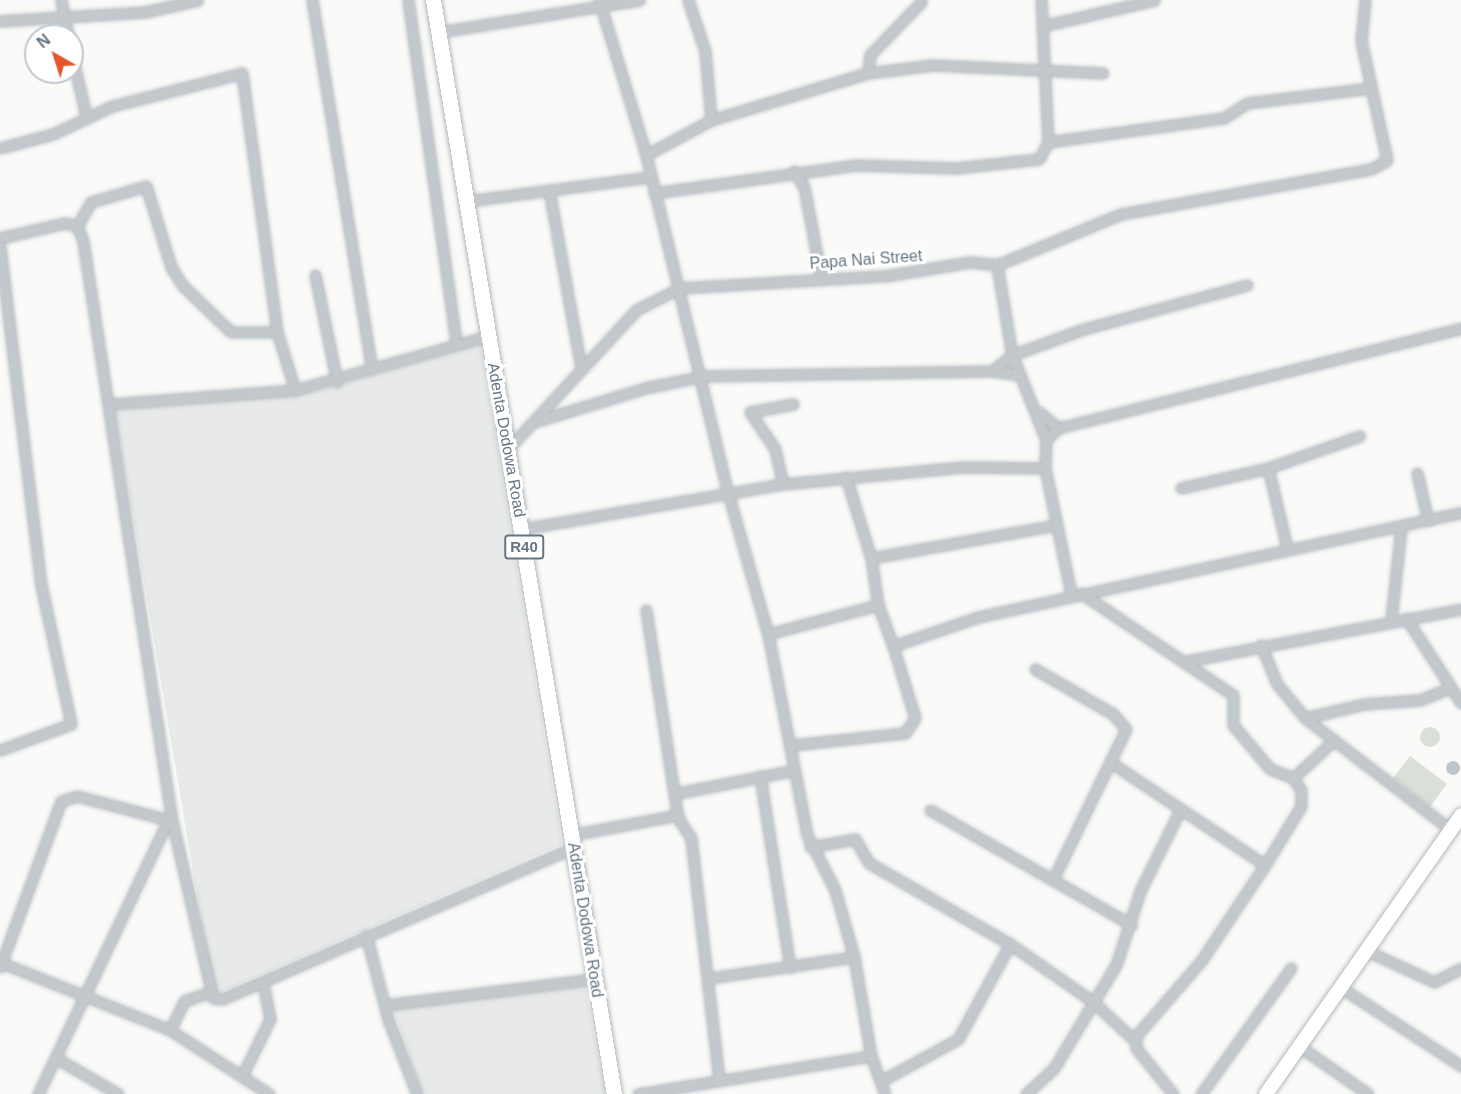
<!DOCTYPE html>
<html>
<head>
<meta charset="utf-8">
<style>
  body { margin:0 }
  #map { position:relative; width:1461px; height:1094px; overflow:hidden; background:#fafaf8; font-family:Helvetica,sans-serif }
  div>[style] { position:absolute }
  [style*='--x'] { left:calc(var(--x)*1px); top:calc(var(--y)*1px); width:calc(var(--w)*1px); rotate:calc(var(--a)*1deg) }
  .built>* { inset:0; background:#e8e9e9 }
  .green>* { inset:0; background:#dadfd7 }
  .round { border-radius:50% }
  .water>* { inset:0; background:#bbc7cb }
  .roads { filter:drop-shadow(0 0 2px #b3babf) drop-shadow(0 0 2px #b3babf) }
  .street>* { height:9px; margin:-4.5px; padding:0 4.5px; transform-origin:4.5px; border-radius:4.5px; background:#c3c8cc }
  .secondary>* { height:14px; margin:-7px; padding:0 7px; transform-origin:7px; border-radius:7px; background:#fff }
  .primary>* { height:15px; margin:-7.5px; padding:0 7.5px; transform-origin:7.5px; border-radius:7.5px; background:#fff }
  span { translate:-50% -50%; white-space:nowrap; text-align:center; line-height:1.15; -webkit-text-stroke:6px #fff; paint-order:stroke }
  .shield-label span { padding:2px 4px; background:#fff; border:2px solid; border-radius:4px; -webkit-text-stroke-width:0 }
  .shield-label { font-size:15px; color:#657683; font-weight:700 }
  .street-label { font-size:16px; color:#657683 }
  .north { position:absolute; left:24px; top:24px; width:60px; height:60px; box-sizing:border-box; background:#fff; border:2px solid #c1c8cd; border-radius:50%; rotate:321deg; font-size:16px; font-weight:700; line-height:24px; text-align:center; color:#657683 }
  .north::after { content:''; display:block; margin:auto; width:21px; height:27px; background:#e4572e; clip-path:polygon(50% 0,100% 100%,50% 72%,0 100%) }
</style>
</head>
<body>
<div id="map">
  <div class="built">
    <i style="clip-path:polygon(480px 343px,562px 844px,214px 995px,115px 410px,318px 391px)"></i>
    <i style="clip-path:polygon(585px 986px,605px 1094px,423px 1094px,393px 1008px)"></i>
  </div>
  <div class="green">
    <i class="round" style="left:1420px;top:727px;width:20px;height:20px"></i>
    <i style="clip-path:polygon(1410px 756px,1447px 784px,1430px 807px,1393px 778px)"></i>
  </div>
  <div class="water">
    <i class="round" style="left:1446px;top:761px;width:14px;height:14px"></i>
  </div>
  <div class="roads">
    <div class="street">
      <i style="--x:61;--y:0;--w:37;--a:79"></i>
      <i style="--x:312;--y:0;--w:374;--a:80.8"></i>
      <i style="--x:408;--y:0;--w:346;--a:82"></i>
      <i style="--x:599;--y:0;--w:162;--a:73.1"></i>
      <i style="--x:646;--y:155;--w:348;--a:76.4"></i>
      <i style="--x:728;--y:493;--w:147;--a:74.2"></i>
      <i style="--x:768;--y:634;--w:205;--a:79"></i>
      <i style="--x:807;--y:835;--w:62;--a:63"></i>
      <i style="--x:835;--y:890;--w:70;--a:74.2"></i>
      <i style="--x:854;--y:957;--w:100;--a:80.3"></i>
      <i style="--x:871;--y:1056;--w:40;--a:69.8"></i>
      <i style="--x:688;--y:0;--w:54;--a:71.6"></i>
      <i style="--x:705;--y:51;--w:69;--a:85"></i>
      <i style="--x:0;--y:21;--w:145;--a:-3.6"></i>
      <i style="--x:145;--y:12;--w:54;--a:-12.8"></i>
      <i style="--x:1046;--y:25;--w:111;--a:-13"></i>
      <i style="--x:439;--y:32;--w:203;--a:-9.1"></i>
      <i style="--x:72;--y:55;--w:63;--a:77.1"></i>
      <i style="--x:868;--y:73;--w:18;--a:-84"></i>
      <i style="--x:870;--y:55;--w:74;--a:-46.1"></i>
      <i style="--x:1048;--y:142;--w:178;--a:-7.8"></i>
      <i style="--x:1224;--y:118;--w:27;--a:-33"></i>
      <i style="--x:1247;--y:103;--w:125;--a:-6.9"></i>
      <i style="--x:0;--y:148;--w:55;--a:-14.8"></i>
      <i style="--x:53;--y:134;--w:65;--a:-25.4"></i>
      <i style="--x:112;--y:106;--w:134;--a:-14.2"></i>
      <i style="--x:242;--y:73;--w:261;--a:82.3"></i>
      <i style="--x:277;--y:332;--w:61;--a:72.8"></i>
      <i style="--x:646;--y:155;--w:74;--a:-28.3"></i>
      <i style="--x:711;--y:120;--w:164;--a:-16.7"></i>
      <i style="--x:868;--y:73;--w:65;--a:-7"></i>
      <i style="--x:933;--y:65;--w:170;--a:2.7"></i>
      <i style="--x:794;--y:171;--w:19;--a:58"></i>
      <i style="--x:804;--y:187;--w:92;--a:79.3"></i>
      <i style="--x:549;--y:190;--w:181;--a:79.8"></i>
      <i style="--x:654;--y:193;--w:204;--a:-7.9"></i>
      <i style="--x:856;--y:165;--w:100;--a:1.7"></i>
      <i style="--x:956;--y:168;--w:83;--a:-6.2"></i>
      <i style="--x:1039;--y:159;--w:19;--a:-62"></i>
      <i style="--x:1048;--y:142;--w:142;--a:-92.8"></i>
      <i style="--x:467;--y:201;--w:185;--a:-7.5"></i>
      <i style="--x:77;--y:226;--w:28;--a:-60"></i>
      <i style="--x:91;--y:202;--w:57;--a:-16.2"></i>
      <i style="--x:146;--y:186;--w:85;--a:72.8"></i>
      <i style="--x:171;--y:267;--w:22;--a:58"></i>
      <i style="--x:183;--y:286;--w:66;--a:43.8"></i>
      <i style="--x:231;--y:332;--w:46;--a:0"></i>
      <i style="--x:0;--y:238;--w:67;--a:-13"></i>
      <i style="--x:65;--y:223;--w:12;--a:14"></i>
      <i style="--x:77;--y:226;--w:16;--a:68"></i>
      <i style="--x:83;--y:241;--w:587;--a:81.28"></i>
      <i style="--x:172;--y:821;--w:182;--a:77"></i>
      <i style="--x:213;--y:998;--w:9;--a:6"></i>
      <i style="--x:222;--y:999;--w:382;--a:-23.3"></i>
      <i style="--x:0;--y:247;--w:340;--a:83.1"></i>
      <i style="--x:41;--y:585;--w:142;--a:77.8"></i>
      <i style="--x:71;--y:724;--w:76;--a:159.9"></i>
      <i style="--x:315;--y:275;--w:109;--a:78.4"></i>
      <i style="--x:992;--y:371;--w:26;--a:-39"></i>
      <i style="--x:1012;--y:355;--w:77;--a:-19.9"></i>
      <i style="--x:1084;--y:329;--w:169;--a:-15.1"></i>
      <i style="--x:112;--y:404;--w:184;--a:-4.4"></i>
      <i style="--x:295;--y:390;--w:200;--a:-15.6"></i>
      <i style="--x:1039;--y:412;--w:25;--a:40"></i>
      <i style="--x:534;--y:422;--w:116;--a:-17"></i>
      <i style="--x:645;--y:388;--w:59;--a:-11.7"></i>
      <i style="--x:703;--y:376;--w:289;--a:-1"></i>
      <i style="--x:992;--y:371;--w:27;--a:8"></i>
      <i style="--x:1046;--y:440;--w:17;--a:-45"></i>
      <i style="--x:1058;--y:428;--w:415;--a:-13.9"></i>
      <i style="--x:507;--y:450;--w:190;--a:-47.3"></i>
      <i style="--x:636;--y:310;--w:49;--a:-26.6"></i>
      <i style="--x:680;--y:288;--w:205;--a:-3.4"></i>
      <i style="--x:885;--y:276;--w:86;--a:-9.4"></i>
      <i style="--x:970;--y:262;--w:27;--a:6"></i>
      <i style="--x:997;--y:265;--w:134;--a:-22.4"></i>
      <i style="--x:1121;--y:214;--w:254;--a:-10.2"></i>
      <i style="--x:1371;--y:169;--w:18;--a:-29"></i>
      <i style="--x:1387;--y:160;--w:122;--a:-102.3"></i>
      <i style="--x:1361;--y:41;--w:41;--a:-84.4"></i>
      <i style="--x:1045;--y:468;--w:129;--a:78.3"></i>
      <i style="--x:1268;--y:468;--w:82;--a:76.6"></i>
      <i style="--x:1417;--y:473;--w:49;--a:77.1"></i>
      <i style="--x:783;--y:484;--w:36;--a:-103"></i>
      <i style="--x:775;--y:449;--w:45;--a:-124"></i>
      <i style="--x:750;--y:412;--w:44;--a:-10.5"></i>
      <i style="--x:1181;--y:488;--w:89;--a:-12.9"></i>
      <i style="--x:1268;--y:468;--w:97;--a:-19.2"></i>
      <i style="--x:522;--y:529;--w:265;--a:-9.8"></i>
      <i style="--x:783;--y:484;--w:180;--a:-5.4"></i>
      <i style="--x:962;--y:467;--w:83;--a:0.7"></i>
      <i style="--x:1045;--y:468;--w:28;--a:-88"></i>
      <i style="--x:1046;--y:440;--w:92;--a:-111.8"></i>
      <i style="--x:1012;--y:355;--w:91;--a:-99.5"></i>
      <i style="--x:871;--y:558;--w:189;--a:-10.1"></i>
      <i style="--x:1081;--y:593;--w:183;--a:33.9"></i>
      <i style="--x:1233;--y:695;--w:30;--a:90"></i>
      <i style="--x:1233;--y:725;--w:57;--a:49.9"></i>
      <i style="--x:1270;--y:769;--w:25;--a:21"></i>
      <i style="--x:1293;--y:778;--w:52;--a:-42.6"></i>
      <i style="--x:878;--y:605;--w:44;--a:69.9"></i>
      <i style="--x:646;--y:610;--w:210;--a:81.3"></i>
      <i style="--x:678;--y:818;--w:24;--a:57"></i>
      <i style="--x:691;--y:838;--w:243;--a:83.4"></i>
      <i style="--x:1406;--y:618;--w:101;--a:57.1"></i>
      <i style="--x:1391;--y:620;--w:93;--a:-83.8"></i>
      <i style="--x:768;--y:634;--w:114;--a:-14.8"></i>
      <i style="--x:878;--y:605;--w:48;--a:-98.5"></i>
      <i style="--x:871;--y:558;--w:85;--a:-107.2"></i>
      <i style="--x:1261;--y:645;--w:42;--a:67.7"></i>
      <i style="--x:1277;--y:684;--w:44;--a:50.5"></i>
      <i style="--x:1305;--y:718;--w:184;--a:37.5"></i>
      <i style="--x:1187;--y:661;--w:279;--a:-10.7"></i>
      <i style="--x:1035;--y:669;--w:90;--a:30"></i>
      <i style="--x:1113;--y:714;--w:20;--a:49"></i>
      <i style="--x:1126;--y:729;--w:165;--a:115.9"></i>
      <i style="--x:1305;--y:718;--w:61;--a:-13.3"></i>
      <i style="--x:1364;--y:704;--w:56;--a:-4.1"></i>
      <i style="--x:1420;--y:700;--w:32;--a:-22"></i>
      <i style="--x:792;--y:745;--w:114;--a:-6.1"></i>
      <i style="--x:905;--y:733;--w:18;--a:-56"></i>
      <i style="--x:915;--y:718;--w:75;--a:-107"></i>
      <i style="--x:893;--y:646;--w:90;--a:-18.8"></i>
      <i style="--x:978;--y:617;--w:494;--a:-12.2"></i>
      <i style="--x:1110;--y:762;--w:186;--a:33.6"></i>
      <i style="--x:760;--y:776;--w:194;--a:81.1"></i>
      <i style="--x:678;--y:793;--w:119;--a:-11.1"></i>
      <i style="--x:930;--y:810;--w:232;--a:29.7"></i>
      <i style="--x:571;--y:835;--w:109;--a:-10.6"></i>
      <i style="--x:810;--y:847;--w:46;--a:-10.1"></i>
      <i style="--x:855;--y:839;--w:28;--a:60"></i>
      <i style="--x:869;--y:863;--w:163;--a:29.9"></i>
      <i style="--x:1010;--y:944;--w:100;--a:34.8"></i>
      <i style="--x:1092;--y:1001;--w:57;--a:42.9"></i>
      <i style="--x:366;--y:935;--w:87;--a:75.3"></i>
      <i style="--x:388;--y:1019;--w:80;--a:68.9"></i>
      <i style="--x:1367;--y:951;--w:74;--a:24.8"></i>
      <i style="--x:1434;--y:982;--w:30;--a:-27"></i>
      <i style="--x:2;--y:963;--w:181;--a:21.7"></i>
      <i style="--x:170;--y:1030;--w:118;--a:32.9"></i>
      <i style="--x:0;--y:967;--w:177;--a:-69.8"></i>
      <i style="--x:61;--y:801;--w:17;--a:-17"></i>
      <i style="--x:77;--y:796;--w:98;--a:14.7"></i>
      <i style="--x:710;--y:978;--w:146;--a:-8.3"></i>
      <i style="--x:1340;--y:987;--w:145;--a:33.1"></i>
      <i style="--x:385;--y:1005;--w:212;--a:-7.1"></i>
      <i style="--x:170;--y:1030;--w:32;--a:-64"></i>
      <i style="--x:184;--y:1001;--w:28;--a:-19"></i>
      <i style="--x:1299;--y:1046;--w:84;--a:34.8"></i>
      <i style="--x:56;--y:1058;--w:72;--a:30.1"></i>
      <i style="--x:242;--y:1076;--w:64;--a:-63.8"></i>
      <i style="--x:270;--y:1019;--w:38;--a:-101"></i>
      <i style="--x:881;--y:1081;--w:88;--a:-28.6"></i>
      <i style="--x:958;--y:1039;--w:108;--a:-61.3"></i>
      <i style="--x:38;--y:1094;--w:301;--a:-64.6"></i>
      <i style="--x:638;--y:1094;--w:236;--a:-9.3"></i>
      <i style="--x:1026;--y:1094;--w:38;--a:-43"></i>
      <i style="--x:1054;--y:1068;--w:120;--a:-59"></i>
      <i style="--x:1116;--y:965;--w:78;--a:-72"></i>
      <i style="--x:1140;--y:891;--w:90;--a:-63.7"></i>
      <i style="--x:1173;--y:1094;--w:59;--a:-128.8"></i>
      <i style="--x:1136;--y:1048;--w:12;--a:-90"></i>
      <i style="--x:1136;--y:1036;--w:99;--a:-49.1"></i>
      <i style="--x:1201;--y:961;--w:115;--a:-56.3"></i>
      <i style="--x:1265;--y:865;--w:69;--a:-58.6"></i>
      <i style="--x:1301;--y:806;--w:16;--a:-90"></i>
      <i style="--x:1301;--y:790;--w:14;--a:-124"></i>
      <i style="--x:1201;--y:1094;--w:155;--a:-54.5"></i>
    </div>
    <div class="secondary">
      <i style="--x:1266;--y:1094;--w:340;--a:-55"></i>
    </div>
    <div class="primary">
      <i style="--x:433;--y:0;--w:1109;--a:80.61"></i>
    </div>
  </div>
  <div class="shield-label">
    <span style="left:524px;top:547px">R40</span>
  </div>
  <div class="street-label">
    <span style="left:866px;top:260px;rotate:-4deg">Papa Nai Street</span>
    <span style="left:506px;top:440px;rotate:80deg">Adenta Dodowa Road</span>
    <span style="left:585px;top:920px;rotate:81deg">Adenta Dodowa Road</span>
  </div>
  <div class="north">N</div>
</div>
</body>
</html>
